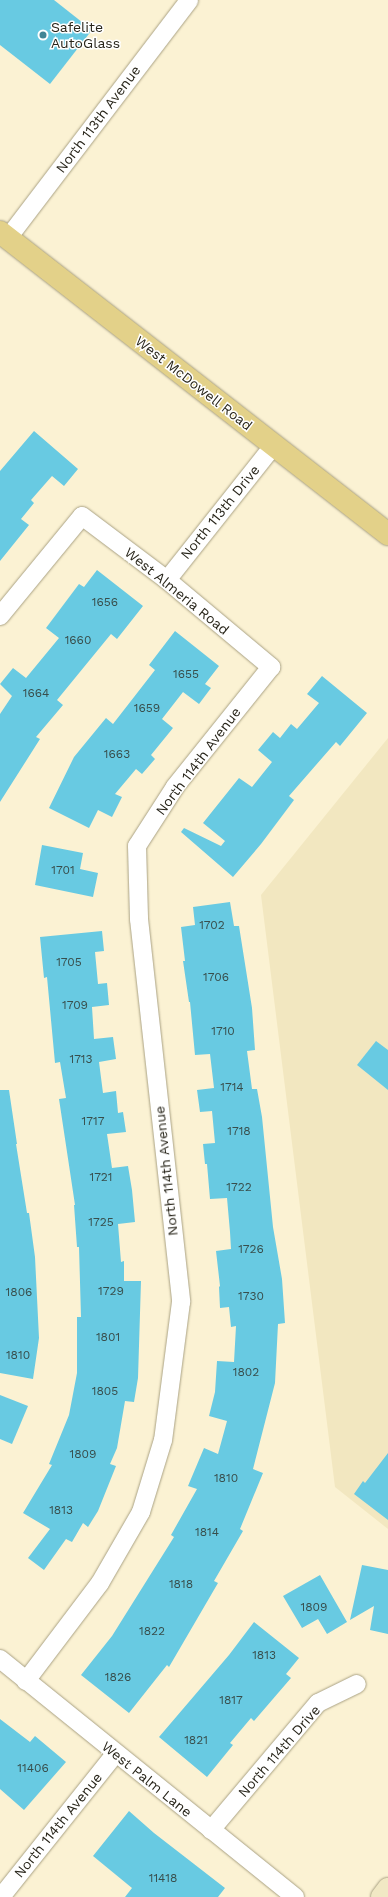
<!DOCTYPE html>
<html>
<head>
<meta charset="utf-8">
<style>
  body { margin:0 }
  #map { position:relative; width:388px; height:1897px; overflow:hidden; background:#fbf2d3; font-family:"Work Sans",sans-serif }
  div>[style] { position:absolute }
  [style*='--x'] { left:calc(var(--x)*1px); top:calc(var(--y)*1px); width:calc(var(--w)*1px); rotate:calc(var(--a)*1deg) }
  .built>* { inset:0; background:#f2e7c0 }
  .building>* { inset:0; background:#68cae2 }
  .roads { filter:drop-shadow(0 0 1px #aaa284) drop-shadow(0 0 1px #aaa284) }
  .minor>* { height:18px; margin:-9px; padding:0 9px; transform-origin:9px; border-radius:9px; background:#fff }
  .secondary>* { height:22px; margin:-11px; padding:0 11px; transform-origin:11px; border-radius:11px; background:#f1e8c4 }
  .primary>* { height:22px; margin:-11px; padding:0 11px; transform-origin:11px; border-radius:11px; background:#e3d189 }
  .dots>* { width:11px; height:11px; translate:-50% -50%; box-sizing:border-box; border:2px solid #fff; border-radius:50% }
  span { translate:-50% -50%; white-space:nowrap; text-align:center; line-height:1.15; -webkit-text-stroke:3px #fff; paint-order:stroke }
  .number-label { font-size:12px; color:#384e4c }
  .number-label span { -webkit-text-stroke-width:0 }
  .poi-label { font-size:14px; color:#28251a }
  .left { translate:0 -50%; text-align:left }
  .street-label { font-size:14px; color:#28251a }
</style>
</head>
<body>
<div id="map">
  <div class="built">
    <i style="clip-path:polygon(388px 738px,388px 1529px,335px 1487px,261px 895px)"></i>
  </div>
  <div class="building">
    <i style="clip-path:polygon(0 0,54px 0,92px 30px,50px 84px,0 45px)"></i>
    <i style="clip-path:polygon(34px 431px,78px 469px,64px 486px,52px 476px,31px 500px,34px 503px,21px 519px,29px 525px,0 561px,0 471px)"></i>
    <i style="clip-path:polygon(97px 570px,143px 606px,117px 639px,111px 634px,57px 700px,63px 705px,36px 737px,40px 739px,0 802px,0 714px,12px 696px,0 684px,13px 668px,26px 678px,59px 638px,46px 628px,79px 584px,84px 587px)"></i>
    <i style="clip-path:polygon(175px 631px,219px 666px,205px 684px,211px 688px,199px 704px,183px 692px,162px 719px,173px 728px,151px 755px,155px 759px,142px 774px,136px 769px,115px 794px,122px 797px,112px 817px,98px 810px,89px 828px,49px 808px,74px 757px,106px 718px,113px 724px,155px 670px,149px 665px)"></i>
    <i style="clip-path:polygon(322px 676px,367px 713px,340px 746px,336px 742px,289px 796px,294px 800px,261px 844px,233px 877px,181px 832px,184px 828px,221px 846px,225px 841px,203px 823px,239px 778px,252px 787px,272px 762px,258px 750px,273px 732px,280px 738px,291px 724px,297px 729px,319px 703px,307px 694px)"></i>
    <i style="clip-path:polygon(42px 845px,83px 853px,80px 869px,98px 873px,93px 897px,35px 885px)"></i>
    <i style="clip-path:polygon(230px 902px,234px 926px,239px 926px,252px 1008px,255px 1050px,247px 1051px,252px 1089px,257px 1089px,262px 1117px,273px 1227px,282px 1279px,285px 1323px,278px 1324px,275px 1383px,253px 1469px,263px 1473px,240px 1529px,243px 1531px,214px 1581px,218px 1583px,169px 1667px,167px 1665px,129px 1713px,81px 1675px,112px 1636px,174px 1537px,171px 1535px,197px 1489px,188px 1486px,204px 1448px,218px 1454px,227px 1421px,209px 1416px,215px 1392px,217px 1361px,234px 1362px,236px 1326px,231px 1327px,229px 1307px,220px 1308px,219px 1287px,220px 1286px,216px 1251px,231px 1249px,230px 1232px,227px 1198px,210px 1199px,207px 1164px,205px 1164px,203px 1144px,215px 1143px,212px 1111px,200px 1112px,197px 1090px,214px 1088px,210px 1054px,195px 1055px,190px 1002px,189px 1002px,183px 961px,185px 961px,181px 927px,195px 925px,193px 907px)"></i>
    <i style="clip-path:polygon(102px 931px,104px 951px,95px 952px,98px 984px,107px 983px,109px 1005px,92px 1007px,94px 1039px,113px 1037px,116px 1059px,99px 1062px,103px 1093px,116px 1091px,118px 1113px,123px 1112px,126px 1132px,107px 1134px,112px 1168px,128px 1166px,132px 1190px,135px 1222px,118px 1224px,121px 1262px,124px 1261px,124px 1281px,141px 1281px,138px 1378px,134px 1402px,125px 1401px,117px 1448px,110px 1464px,116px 1466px,98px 1511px,88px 1527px,83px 1523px,72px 1542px,66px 1539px,44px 1570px,28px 1558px,50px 1529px,23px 1513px,52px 1465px,49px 1464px,69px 1415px,77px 1373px,77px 1317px,81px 1317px,79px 1247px,77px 1247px,74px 1205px,75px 1205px,59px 1099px,66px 1098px,60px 1062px,55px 1063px,47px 977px,44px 978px,40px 937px)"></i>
    <i style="clip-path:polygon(376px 1041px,388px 1050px,388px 1090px,357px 1065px)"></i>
    <i style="clip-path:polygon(0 1090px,9px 1090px,17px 1144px,16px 1144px,27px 1213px,29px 1213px,35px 1257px,39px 1338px,33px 1379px,0 1373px)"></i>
    <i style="clip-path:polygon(0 1395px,28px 1406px,12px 1444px,0 1439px)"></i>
    <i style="clip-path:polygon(388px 1453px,388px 1520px,354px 1494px,363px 1481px,365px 1483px)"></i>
    <i style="clip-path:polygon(362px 1565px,388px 1570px,388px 1634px,370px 1630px,374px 1606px,350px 1620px)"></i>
    <i style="clip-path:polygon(320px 1575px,347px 1622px,327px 1634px,318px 1619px,302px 1628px,283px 1596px)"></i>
    <i style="clip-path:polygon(254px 1622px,299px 1658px,286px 1674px,291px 1678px,254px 1721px,251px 1718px,230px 1743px,233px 1745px,207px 1777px,159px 1737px,229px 1655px)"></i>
    <i style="clip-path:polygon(0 1719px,30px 1742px,35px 1736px,66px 1762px,24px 1810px,0 1789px)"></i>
    <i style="clip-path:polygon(129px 1811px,154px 1833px,225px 1888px,218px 1897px,125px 1897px,132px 1888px,93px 1856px)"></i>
  </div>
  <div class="roads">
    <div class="minor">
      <i style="--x:8;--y:238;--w:299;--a:-52.7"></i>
      <i style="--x:167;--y:580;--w:172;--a:-51.6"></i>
      <i style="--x:0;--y:616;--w:129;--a:-50.6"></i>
      <i style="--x:82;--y:516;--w:106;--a:37"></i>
      <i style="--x:167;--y:580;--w:136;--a:39.9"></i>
      <i style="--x:271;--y:667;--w:154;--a:128.7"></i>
      <i style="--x:175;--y:787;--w:70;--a:122.8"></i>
      <i style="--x:137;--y:846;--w:73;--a:88.4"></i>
      <i style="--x:139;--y:919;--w:385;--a:83.7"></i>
      <i style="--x:181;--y:1302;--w:139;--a:97.4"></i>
      <i style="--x:163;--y:1440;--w:75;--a:107"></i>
      <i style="--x:141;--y:1512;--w:82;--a:120"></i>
      <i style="--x:100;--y:1583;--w:123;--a:127.1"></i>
      <i style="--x:0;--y:1659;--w:379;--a:38.9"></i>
      <i style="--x:211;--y:1830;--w:166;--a:-49.9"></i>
      <i style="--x:318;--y:1703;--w:43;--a:-26"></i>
      <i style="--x:1;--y:1897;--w:183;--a:-51.4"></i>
    </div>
    <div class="secondary">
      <i style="--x:382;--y:1897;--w:10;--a:-53"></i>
    </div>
    <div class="primary">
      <i style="--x:0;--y:232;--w:492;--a:37.9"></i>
    </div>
  </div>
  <div class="dots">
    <i style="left:43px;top:35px;background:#428595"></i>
  </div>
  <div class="number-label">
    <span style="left:105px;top:603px">1656</span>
    <span style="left:78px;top:641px">1660</span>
    <span style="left:186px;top:675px">1655</span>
    <span style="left:36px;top:694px">1664</span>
    <span style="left:147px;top:709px">1659</span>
    <span style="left:117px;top:755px">1663</span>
    <span style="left:63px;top:871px">1701</span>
    <span style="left:212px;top:926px">1702</span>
    <span style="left:69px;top:963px">1705</span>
    <span style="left:216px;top:978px">1706</span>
    <span style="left:75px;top:1006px">1709</span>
    <span style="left:223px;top:1032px">1710</span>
    <span style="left:81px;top:1060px">1713</span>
    <span style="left:232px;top:1088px">1714</span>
    <span style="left:93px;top:1122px">1717</span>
    <span style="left:239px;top:1132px">1718</span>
    <span style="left:101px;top:1178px">1721</span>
    <span style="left:239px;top:1188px">1722</span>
    <span style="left:101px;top:1223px">1725</span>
    <span style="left:251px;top:1250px">1726</span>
    <span style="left:111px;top:1292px">1729</span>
    <span style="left:19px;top:1293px">1806</span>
    <span style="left:251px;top:1297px">1730</span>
    <span style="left:108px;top:1338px">1801</span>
    <span style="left:18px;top:1356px">1810</span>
    <span style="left:246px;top:1373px">1802</span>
    <span style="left:105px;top:1392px">1805</span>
    <span style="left:83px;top:1455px">1809</span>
    <span style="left:226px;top:1479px">1810</span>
    <span style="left:61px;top:1511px">1813</span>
    <span style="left:207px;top:1533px">1814</span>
    <span style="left:181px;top:1585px">1818</span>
    <span style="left:314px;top:1608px">1809</span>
    <span style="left:152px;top:1632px">1822</span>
    <span style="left:264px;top:1656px">1813</span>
    <span style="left:118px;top:1678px">1826</span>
    <span style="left:231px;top:1701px">1817</span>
    <span style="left:196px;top:1741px">1821</span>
    <span style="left:33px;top:1769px">11406</span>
    <span style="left:163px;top:1879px">11418</span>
  </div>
  <div class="poi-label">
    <span class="left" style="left:51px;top:35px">Safelite<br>AutoGlass</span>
  </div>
  <div class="street-label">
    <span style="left:98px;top:119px;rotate:-53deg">North 113th Avenue</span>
    <span style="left:194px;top:383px;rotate:38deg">West McDowell Road</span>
    <span style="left:220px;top:512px;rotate:-51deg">North 113th Drive</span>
    <span style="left:177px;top:591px;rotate:39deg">West Almeria Road</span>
    <span style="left:198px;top:761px;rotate:-53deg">North 114th Avenue</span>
    <span style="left:166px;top:1171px;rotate:-96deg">North 114th Avenue</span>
    <span style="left:279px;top:1751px;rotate:-49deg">North 114th Drive</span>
    <span style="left:147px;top:1779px;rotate:39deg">West Palm Lane</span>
    <span style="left:58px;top:1825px;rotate:-51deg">North 114th Avenue</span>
  </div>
</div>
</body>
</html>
